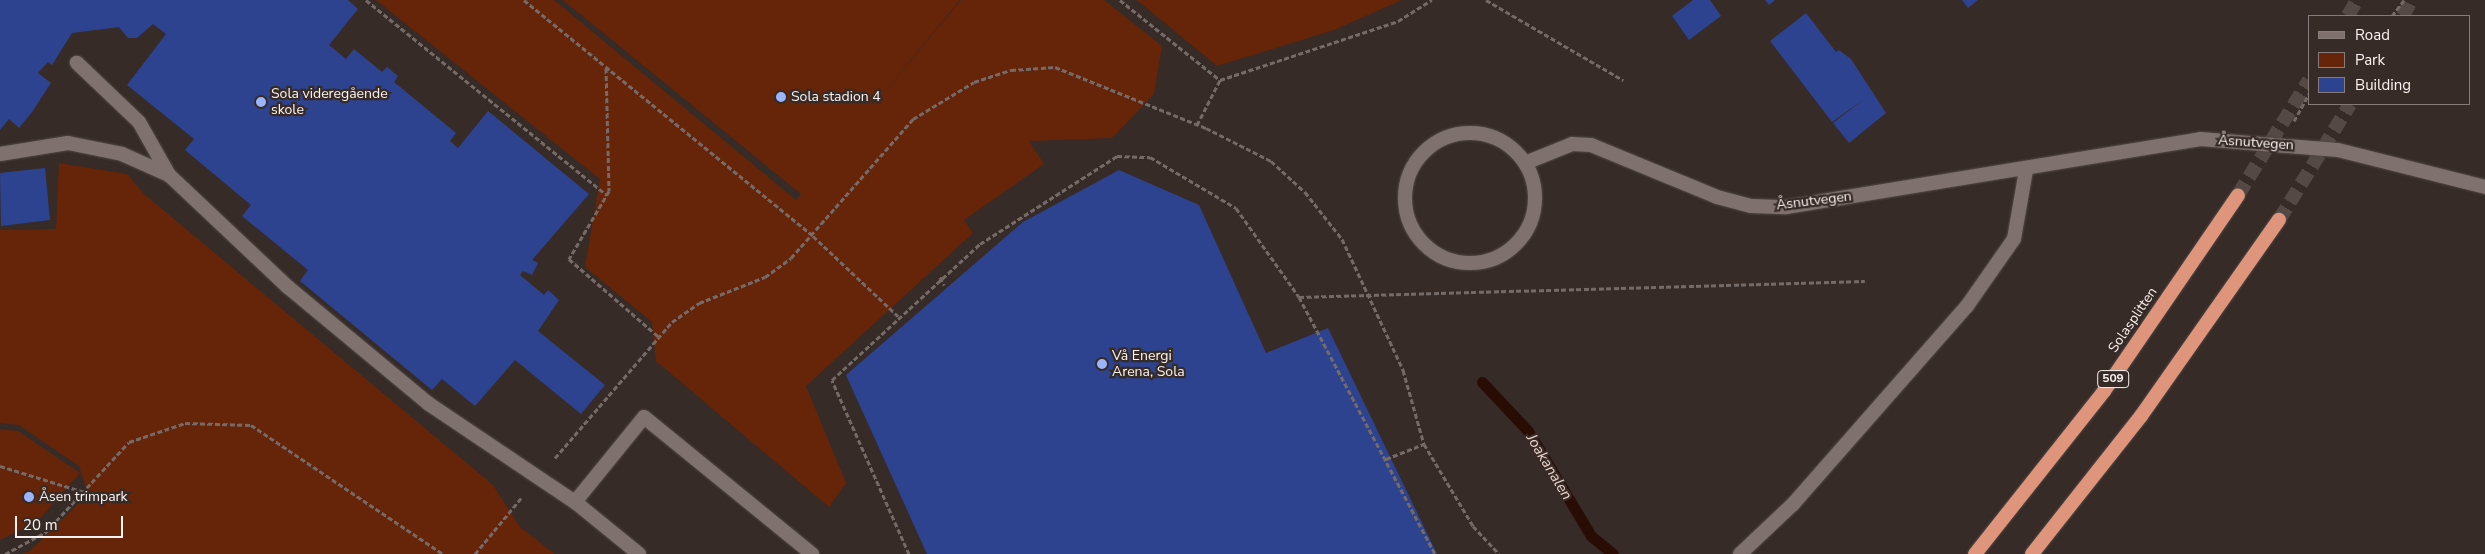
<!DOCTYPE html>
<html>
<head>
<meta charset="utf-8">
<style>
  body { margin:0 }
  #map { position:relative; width:2485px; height:554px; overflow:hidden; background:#362b27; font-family:"Nunito Sans",sans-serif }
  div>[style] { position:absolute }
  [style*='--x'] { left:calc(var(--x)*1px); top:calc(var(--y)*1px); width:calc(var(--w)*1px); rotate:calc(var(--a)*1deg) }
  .green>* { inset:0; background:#662409 }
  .stream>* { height:11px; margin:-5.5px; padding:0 5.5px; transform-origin:5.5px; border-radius:5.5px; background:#290c04 }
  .building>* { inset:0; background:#2e438f }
  .trunk-tunnel>* { height:14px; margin-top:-7px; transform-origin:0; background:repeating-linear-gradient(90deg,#544945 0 14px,transparent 0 21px) }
  .path>* { height:3px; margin-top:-1.5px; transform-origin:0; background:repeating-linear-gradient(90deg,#746a67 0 5px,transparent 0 7.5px) }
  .roads { filter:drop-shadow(0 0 1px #524946) drop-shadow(0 0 1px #524946) }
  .service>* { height:14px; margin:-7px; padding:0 7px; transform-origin:7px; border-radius:7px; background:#7f726e }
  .service>.ring { margin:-7px; padding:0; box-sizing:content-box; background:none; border:14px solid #7f726e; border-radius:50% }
  .minor>* { height:14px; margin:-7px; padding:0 7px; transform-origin:7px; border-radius:7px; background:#7f726e }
  .trunk>* { height:14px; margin:-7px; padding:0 7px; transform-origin:7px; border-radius:7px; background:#de957c }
  .dots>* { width:14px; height:14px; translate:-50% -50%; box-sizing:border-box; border:2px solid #362b27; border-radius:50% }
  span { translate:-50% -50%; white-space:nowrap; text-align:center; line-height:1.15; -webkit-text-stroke:4.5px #362b27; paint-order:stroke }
  .shield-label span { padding:1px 4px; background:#362b27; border:1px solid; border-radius:4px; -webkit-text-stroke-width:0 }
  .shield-label { font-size:12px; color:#fbf3f1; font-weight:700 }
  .poi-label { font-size:14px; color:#fbf3f1 }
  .left { translate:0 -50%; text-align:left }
  .street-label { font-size:14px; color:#fbf3f1 }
  .water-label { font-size:15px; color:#eed4cb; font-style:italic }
  .legend { position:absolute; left:2308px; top:15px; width:162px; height:90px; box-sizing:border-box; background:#362b27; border:1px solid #857b78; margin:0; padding:6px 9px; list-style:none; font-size:15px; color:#fbf3f1 }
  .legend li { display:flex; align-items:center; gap:10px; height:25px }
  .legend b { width:25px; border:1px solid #857b78 }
  .scale { position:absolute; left:15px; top:516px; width:108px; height:22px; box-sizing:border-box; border:2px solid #fbf3f1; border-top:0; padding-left:6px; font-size:15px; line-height:18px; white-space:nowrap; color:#fbf3f1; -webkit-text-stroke:4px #362b27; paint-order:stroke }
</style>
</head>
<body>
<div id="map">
  <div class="green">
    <i style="clip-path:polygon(376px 0,554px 0,796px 200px,801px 194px,563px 0,960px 0,869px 111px,961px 0,1104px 0,1162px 46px,1154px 94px,1112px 138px,1029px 141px,1044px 164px,964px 220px,973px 233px,806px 386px,846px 483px,829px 507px,656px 361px,652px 322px,585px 267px,600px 179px)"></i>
    <i style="clip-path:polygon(1137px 0,1402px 0,1334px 30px,1217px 66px)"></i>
    <i style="clip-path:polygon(59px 163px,127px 174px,144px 194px,493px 485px,520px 527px,555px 554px,21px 554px,30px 551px,88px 494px,79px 466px,19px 425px,0 423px,0 230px,56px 229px)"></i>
    <i style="clip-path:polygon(0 429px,18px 431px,80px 473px,37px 522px,0 540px)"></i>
  </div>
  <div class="stream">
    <i style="--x:1482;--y:382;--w:67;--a:46.8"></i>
    <i style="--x:1528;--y:431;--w:122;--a:59"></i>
    <i style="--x:1591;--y:536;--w:28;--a:39"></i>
  </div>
  <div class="building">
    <i style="clip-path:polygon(0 0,348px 0,358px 9px,329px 45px,346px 59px,354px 49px,382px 72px,387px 67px,398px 76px,394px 82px,456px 133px,450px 141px,458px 148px,488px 111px,589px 194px,532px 260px,538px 263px,532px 275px,523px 271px,520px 275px,544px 295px,548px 290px,559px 300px,538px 331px,605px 385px,581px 414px,515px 360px,475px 406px,442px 379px,432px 390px,300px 281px,308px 270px,242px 216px,251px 205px,185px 150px,194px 139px,127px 85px,166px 34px,153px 24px,137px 38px,128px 38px,119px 27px,72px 33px,52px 65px,48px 62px,38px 73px,51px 83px,32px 112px,19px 128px,9px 119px,0 130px)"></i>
    <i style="clip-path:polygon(1693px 0,1710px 0,1721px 16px,1689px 40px,1672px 16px)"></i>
    <i style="clip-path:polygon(1765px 0,1775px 0,1769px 5px)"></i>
    <i style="clip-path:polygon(1962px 0,1978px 0,1968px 8px)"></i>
    <i style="clip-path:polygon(1806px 13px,1836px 52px,1839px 50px,1851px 59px,1886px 113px,1849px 143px,1833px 123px,1864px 99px,1832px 122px,1770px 41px)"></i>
    <i style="clip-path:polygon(45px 168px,50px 220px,1px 226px,0 173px)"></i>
    <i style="clip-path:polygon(1119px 170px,1199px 205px,1266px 353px,1328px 328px,1437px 554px,927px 554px,846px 375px,1023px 222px)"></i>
  </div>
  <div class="trunk-tunnel">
    <i style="--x:2348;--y:16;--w:18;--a:-61"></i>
    <i style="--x:2403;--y:16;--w:18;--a:-63"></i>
    <i style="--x:2238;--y:195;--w:135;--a:-58.3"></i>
    <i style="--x:2279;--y:220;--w:136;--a:-58.5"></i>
  </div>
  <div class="path">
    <i style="--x:366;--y:0;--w:310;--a:39"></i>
    <i style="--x:524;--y:0;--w:373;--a:39.2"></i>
    <i style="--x:813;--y:236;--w:117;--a:43.3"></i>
    <i style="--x:1120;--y:0;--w:128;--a:38.7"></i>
    <i style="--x:1486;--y:0;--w:159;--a:30.3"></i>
    <i style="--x:2392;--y:16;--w:20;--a:-53"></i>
    <i style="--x:606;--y:68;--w:123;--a:88.6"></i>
    <i style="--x:609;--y:191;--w:79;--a:120.5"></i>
    <i style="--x:569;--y:259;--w:118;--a:40.9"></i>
    <i style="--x:2294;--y:121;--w:31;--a:-61"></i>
    <i style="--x:1197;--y:125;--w:51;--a:-62.9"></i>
    <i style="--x:1220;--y:80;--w:188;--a:-18.3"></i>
    <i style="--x:1398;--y:21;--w:40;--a:-32"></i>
    <i style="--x:940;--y:277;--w:9;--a:63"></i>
    <i style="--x:1299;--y:297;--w:566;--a:-1.62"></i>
    <i style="--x:555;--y:458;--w:179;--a:-49.3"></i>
    <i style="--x:672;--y:322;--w:33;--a:-35"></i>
    <i style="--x:699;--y:303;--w:71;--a:-21.5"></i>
    <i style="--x:765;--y:277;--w:32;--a:-36"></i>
    <i style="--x:791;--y:258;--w:185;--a:-48.7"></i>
    <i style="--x:913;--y:119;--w:71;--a:-31.2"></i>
    <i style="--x:974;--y:82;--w:39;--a:-18"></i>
    <i style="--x:1011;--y:70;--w:44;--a:-3.9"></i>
    <i style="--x:1055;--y:67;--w:163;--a:22"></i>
    <i style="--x:1206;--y:128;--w:73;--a:26.9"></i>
    <i style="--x:1271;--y:161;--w:46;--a:42.4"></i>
    <i style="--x:1305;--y:192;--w:60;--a:51.8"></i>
    <i style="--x:1342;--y:239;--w:145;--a:65"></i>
    <i style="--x:1403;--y:370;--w:77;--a:74.2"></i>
    <i style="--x:1424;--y:444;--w:96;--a:59.1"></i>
    <i style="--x:1473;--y:526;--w:38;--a:47"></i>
    <i style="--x:1386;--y:459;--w:41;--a:-21.5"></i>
    <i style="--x:0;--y:466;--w:88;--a:17.2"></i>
    <i style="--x:5;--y:554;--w:47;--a:-28.2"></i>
    <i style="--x:46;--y:532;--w:122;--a:-47.3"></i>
    <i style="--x:129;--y:442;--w:59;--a:-18.7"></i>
    <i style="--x:185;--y:423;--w:66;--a:1.7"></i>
    <i style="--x:251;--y:425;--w:231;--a:33.9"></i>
    <i style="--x:475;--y:554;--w:74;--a:-50.5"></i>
    <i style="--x:909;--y:554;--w:190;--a:-113.9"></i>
    <i style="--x:832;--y:380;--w:201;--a:-42.6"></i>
    <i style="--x:980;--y:244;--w:163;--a:-32.7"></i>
    <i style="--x:1117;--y:156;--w:33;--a:2"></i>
    <i style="--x:1150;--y:157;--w:100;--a:30.7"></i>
    <i style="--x:1236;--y:208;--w:109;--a:54.7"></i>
    <i style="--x:1299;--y:297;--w:291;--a:62.1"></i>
  </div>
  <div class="roads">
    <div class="service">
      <i class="ring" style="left:1405px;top:133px;width:116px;height:116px"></i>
      <i style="--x:0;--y:154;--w:69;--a:-9.2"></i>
      <i style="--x:68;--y:143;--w:55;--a:11.5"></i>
      <i style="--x:122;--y:154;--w:51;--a:24.1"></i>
      <i style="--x:169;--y:175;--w:61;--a:-119.5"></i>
      <i style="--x:139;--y:122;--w:86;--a:-136.4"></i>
      <i style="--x:169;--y:175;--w:163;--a:43.3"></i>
      <i style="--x:288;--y:287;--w:183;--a:39.7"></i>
      <i style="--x:429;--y:404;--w:176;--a:33.9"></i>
      <i style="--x:639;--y:554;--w:82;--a:-140.9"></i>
      <i style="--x:575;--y:502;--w:109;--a:-50.9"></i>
      <i style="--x:644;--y:417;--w:217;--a:39.2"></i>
    </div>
    <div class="minor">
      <i style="--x:1525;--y:163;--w:51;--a:-22"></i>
      <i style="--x:1572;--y:144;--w:19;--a:3"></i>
      <i style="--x:1591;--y:145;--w:136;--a:22.4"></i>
      <i style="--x:1717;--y:197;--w:35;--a:15"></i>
      <i style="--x:1751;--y:206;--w:35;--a:2"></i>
      <i style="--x:1786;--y:207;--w:420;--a:-9.3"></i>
      <i style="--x:2200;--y:139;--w:138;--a:4.6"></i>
      <i style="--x:2338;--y:150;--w:152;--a:14.1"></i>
      <i style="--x:1740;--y:554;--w:73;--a:-43.3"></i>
      <i style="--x:1793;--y:504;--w:264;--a:-48.7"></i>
      <i style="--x:1967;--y:306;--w:82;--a:-55"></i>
      <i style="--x:2014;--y:239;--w:70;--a:-80.1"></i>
    </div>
    <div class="trunk">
      <i style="--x:1975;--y:554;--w:208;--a:-51.6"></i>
      <i style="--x:2104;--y:391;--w:237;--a:-55.6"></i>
      <i style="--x:2032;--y:554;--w:176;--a:-51.7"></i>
      <i style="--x:2141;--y:416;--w:240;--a:-54.9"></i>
    </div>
  </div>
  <div class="dots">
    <i style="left:781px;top:97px;background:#9bb5fd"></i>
    <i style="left:261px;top:102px;background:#9bb5fd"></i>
    <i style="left:1102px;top:364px;background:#9bb5fd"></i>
    <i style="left:29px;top:497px;background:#9bb5fd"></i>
  </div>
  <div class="shield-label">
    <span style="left:2113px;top:379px">509</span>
  </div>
  <div class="poi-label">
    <span class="left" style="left:271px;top:102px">Sola videregående<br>skole</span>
    <span class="left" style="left:791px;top:97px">Sola stadion 4</span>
    <span class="left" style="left:1112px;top:364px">Vå Energi<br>Arena, Sola</span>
    <span class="left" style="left:39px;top:497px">Åsen trimpark</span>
  </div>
  <div class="street-label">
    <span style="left:2256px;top:143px;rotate:4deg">Åsnutvegen</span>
    <span style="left:1814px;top:201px;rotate:-7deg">Åsnutvegen</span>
    <span style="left:2133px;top:320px;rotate:-56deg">Solasplitten</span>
  </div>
  <div class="water-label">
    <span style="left:1549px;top:467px;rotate:59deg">Joakanalen</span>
  </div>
  <ul class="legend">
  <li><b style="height:6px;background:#7f726e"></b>Road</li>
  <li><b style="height:14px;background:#662409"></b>Park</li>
  <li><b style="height:14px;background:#2e438f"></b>Building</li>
  </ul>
  <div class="scale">20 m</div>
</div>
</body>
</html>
